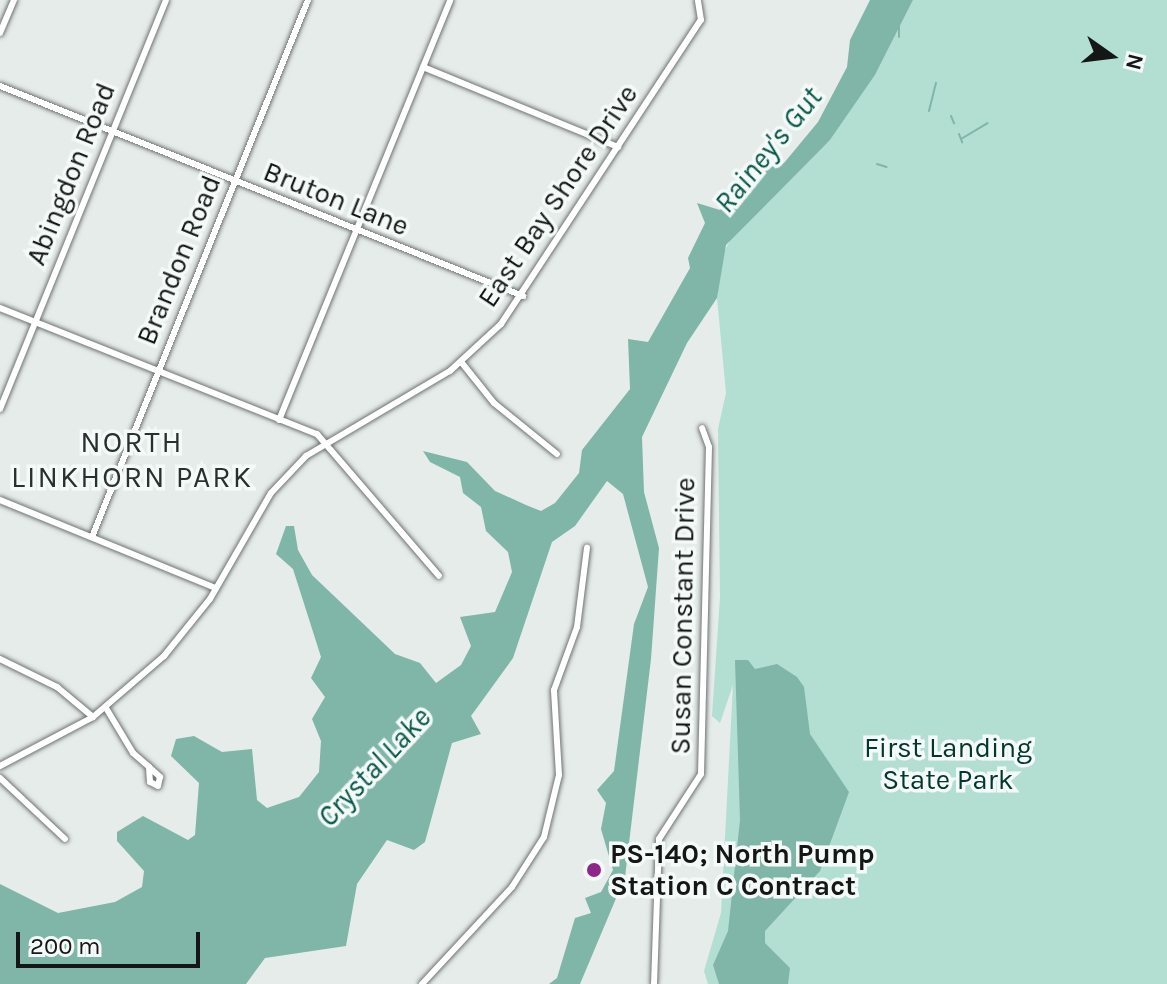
<!DOCTYPE html>
<html>
<head>
<meta charset="utf-8">
<style>
  body { margin:0 }
  #map { position:relative; width:1167px; height:984px; overflow:hidden; background:#e6ecea; font-family:Karla,sans-serif }
  div>[style] { position:absolute }
  [style*='--x'] { left:calc(var(--x)*1px); top:calc(var(--y)*1px); width:calc(var(--w)*1px); rotate:calc(var(--a)*1deg) }
  .green>* { inset:0; background:#b3ded2 }
  .water>* { inset:0; background:#7fb6a7 }
  .stream>* { height:2px; margin:-1px; padding:0 1px; transform-origin:1px; border-radius:1px; background:#7fb6a7 }
  .roads { filter:drop-shadow(0 0 2px #6f7473) drop-shadow(0 0 2px #6f7473) }
  .street>* { height:6px; margin:-3px; padding:0 3px; transform-origin:3px; border-radius:3px; background:#fff }
  .dots>* { width:22px; height:22px; translate:-50% -50%; box-sizing:border-box; border:4px solid #f3faf8; border-radius:50% }
  span { translate:-50% -50%; white-space:nowrap; text-align:center; line-height:1.15; -webkit-text-stroke:7px #f3faf8; paint-order:stroke }
  .street-label { font-size:28px; color:#151716 }
  .park-label { font-size:28px; color:#03372e }
  .poi-label { font-size:28px; color:#151716; font-weight:700 }
  .left { translate:0 -50%; text-align:left }
  .water-label { font-size:30px; color:#095749; font-style:italic }
  .neighbourhood-label { font-size:30px; color:#2b302f; letter-spacing:2px }
  .north { position:absolute; left:1071px; top:16px; width:80px; height:80px; -webkit-text-stroke:6px #f3faf8; paint-order:stroke; rotate:104deg; font-size:22px; font-weight:700; line-height:32px; text-align:center; color:#151716 }
  .north::after { content:''; display:block; margin:auto; width:28px; height:36px; background:#151716; clip-path:polygon(50% 0,100% 100%,50% 72%,0 100%) }
  .scale { position:absolute; left:16px; top:932px; width:184px; height:36px; box-sizing:border-box; border:4px solid #151716; border-top:0; padding-left:10px; font-size:24px; line-height:28px; white-space:nowrap; color:#151716; -webkit-text-stroke:6px #f3faf8; paint-order:stroke }
</style>
</head>
<body>
<div id="map">
  <div class="green">
    <i style="clip-path:polygon(913px 0,1167px 0,1167px 984px,708px 984px,704px 971px,721px 913px,733px 685px,720px 723px,712px 716px,720px 597px,718px 429px,726px 393px,717px 298px,721px 257px,738px 226px,830px 140px,875px 75px)"></i>
  </div>
  <div class="water">
    <i style="clip-path:polygon(870px 0,913px 0,875px 75px,830px 140px,726px 245px,717px 298px,687px 343px,642px 437px,644px 492px,659px 548px,651px 659px,625px 877px,580px 984px,549px 984px,557px 978px,575px 918px,591px 913px,585px 898px,601px 892px,613px 870px,601px 829px,606px 803px,597px 790px,614px 771px,634px 624px,648px 587px,623px 494px,607px 481px,575px 526px,552px 542px,513px 658px,471px 716px,481px 734px,452px 743px,425px 842px,414px 850px,387px 840px,357px 884px,346px 946px,265px 958px,246px 984px,0 984px,0 884px,58px 913px,115px 902px,142px 887px,144px 871px,117px 841px,117px 832px,143px 816px,188px 840px,195px 835px,199px 783px,171px 756px,176px 739px,194px 736px,222px 752px,252px 749px,257px 800px,267px 808px,299px 797px,319px 772px,321px 741px,312px 719px,325px 697px,311px 678px,321px 657px,293px 569px,276px 554px,286px 526px,294px 526px,298px 550px,312px 575px,395px 654px,420px 663px,436px 683px,461px 665px,471px 646px,460px 617px,495px 612px,512px 572px,508px 552px,486px 531px,481px 507px,463px 493px,460px 477px,430px 462px,423px 451px,467px 462px,495px 491px,526px 505px,541px 511px,555px 503px,579px 473px,582px 450px,630px 389px,628px 339px,648px 342px,690px 268px,688px 258px,705px 223px,697px 203px,720px 210px,763px 169px,784px 163px,818px 122px,847px 67px,850px 40px)"></i>
    <i style="clip-path:polygon(735px 660px,748px 660px,755px 669px,777px 664px,797px 677px,804px 687px,810px 734px,849px 792px,820px 871px,765px 931px,765px 943px,790px 968px,788px 984px,719px 984px,713px 965px,728px 931px,740px 820px)"></i>
  </div>
  <div class="stream">
    <i style="--x:899;--y:37;--w:16;--a:-90"></i>
    <i style="--x:929;--y:111;--w:29;--a:-76"></i>
    <i style="--x:951;--y:116;--w:8;--a:67"></i>
    <i style="--x:959;--y:134;--w:9;--a:69"></i>
    <i style="--x:961;--y:139;--w:31;--a:-31"></i>
    <i style="--x:877;--y:164;--w:10;--a:17"></i>
  </div>
  <div class="roads">
    <div class="street">
      <i style="--x:0;--y:33;--w:36;--a:-67"></i>
      <i style="--x:423;--y:67;--w:211;--a:22.3"></i>
      <i style="--x:0;--y:86;--w:564;--a:21.88"></i>
      <i style="--x:0;--y:308;--w:341;--a:21.7"></i>
      <i style="--x:317;--y:434;--w:187;--a:49.3"></i>
      <i style="--x:462;--y:363;--w:51;--a:51.3"></i>
      <i style="--x:494;--y:403;--w:81;--a:39"></i>
      <i style="--x:0;--y:409;--w:441;--a:-67.9"></i>
      <i style="--x:279;--y:420;--w:453;--a:-67.8"></i>
      <i style="--x:0;--y:500;--w:233;--a:22.2"></i>
      <i style="--x:92;--y:537;--w:579;--a:-68.09"></i>
      <i style="--x:0;--y:659;--w:64;--a:26.2"></i>
      <i style="--x:57;--y:687;--w:47;--a:39.8"></i>
      <i style="--x:106;--y:708;--w:52;--a:59"></i>
      <i style="--x:133;--y:753;--w:21;--a:41"></i>
      <i style="--x:0;--y:766;--w:105;--a:-27.8"></i>
      <i style="--x:93;--y:717;--w:94;--a:-40.7"></i>
      <i style="--x:164;--y:656;--w:73;--a:-51.1"></i>
      <i style="--x:210;--y:599;--w:122;--a:-60.1"></i>
      <i style="--x:271;--y:493;--w:51;--a:-46.6"></i>
      <i style="--x:306;--y:456;--w:167;--a:-30.6"></i>
      <i style="--x:450;--y:371;--w:69;--a:-42.7"></i>
      <i style="--x:501;--y:324;--w:364;--a:-56.7"></i>
      <i style="--x:701;--y:20;--w:20;--a:-99"></i>
      <i style="--x:149;--y:767;--w:15;--a:42"></i>
      <i style="--x:160;--y:777;--w:9;--a:103"></i>
      <i style="--x:158;--y:786;--w:9;--a:-153"></i>
      <i style="--x:150;--y:782;--w:15;--a:-94"></i>
      <i style="--x:0;--y:778;--w:89;--a:43.2"></i>
      <i style="--x:422;--y:984;--w:132;--a:-47.1"></i>
      <i style="--x:512;--y:887;--w:59;--a:-57.4"></i>
      <i style="--x:544;--y:837;--w:64;--a:-76.4"></i>
      <i style="--x:559;--y:775;--w:85;--a:-93.4"></i>
      <i style="--x:554;--y:690;--w:67;--a:-69.9"></i>
      <i style="--x:577;--y:627;--w:80;--a:-82.8"></i>
      <i style="--x:654;--y:984;--w:145;--a:-88"></i>
      <i style="--x:659;--y:839;--w:77;--a:-57.1"></i>
      <i style="--x:701;--y:774;--w:327;--a:-88.6"></i>
      <i style="--x:709;--y:447;--w:20;--a:-110"></i>
    </div>
  </div>
  <div class="dots">
    <i style="left:594px;top:870px;background:#8f2589"></i>
  </div>
  <div class="street-label">
    <span style="left:71px;top:174px;rotate:-68deg">Abingdon Road</span>
    <span style="left:558px;top:196px;rotate:-56deg">East Bay Shore Drive</span>
    <span style="left:336px;top:199px;rotate:22deg">Bruton Lane</span>
    <span style="left:179px;top:260px;rotate:-68deg">Brandon Road</span>
    <span style="left:683px;top:616px;rotate:-89deg">Susan Constant Drive</span>
  </div>
  <div class="park-label">
    <span style="left:948px;top:764px">First Landing<br>State Park</span>
  </div>
  <div class="poi-label">
    <span class="left" style="left:610px;top:870px">PS-140; North Pump<br>Station C Contract</span>
  </div>
  <div class="water-label">
    <span style="left:768px;top:150px;rotate:-51deg">Rainey's Gut</span>
    <span style="left:374px;top:767px;rotate:-47deg">Crystal Lake</span>
  </div>
  <div class="neighbourhood-label">
    <span style="left:132px;top:459px">NORTH<br>LINKHORN PARK</span>
  </div>
  <div class="north">N</div>
  <div class="scale">200 m</div>
</div>
</body>
</html>
